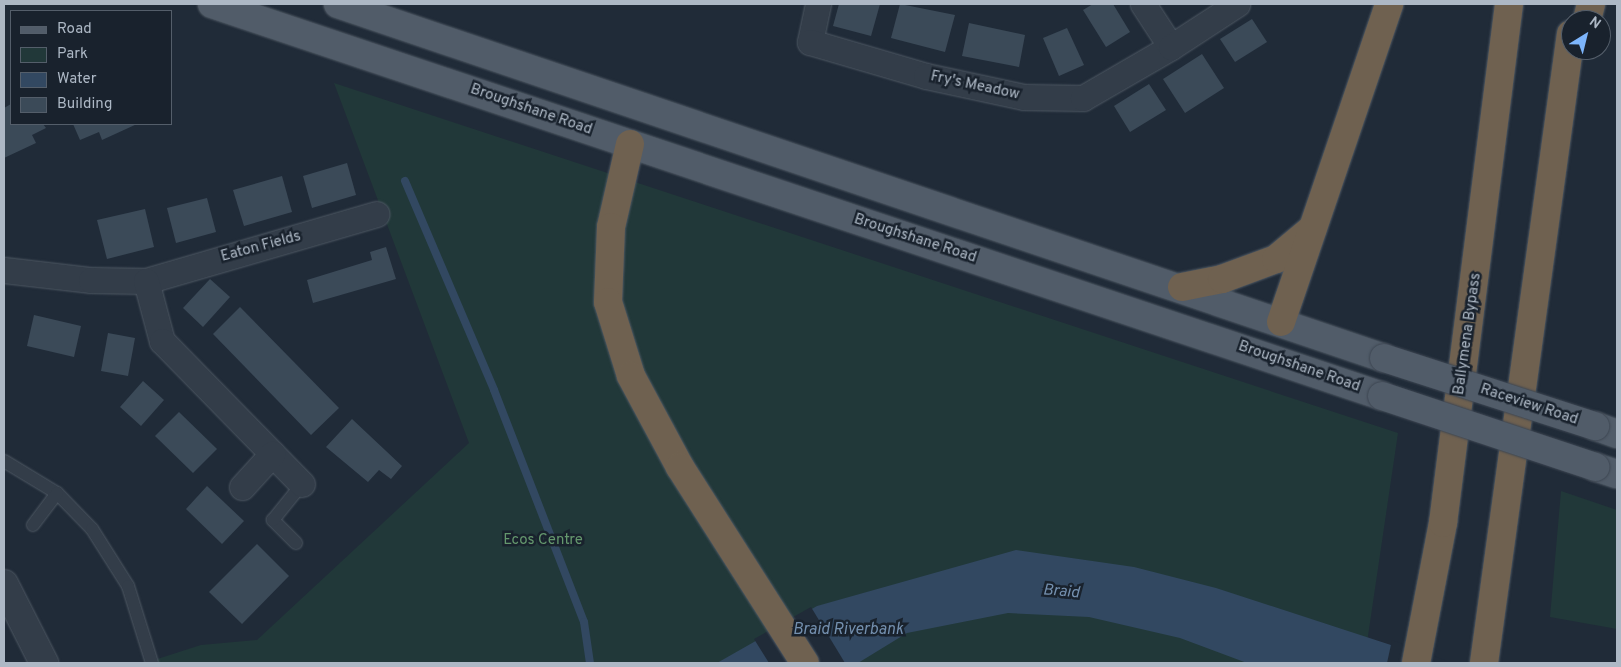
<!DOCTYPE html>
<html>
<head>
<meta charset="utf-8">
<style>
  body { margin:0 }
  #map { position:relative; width:1621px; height:667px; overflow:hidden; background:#202b38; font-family:Overpass,sans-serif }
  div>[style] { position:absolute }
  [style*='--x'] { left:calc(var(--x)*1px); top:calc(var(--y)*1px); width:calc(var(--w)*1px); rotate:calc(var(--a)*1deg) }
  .green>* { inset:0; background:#213839 }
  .water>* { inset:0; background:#324861 }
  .pier>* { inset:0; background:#202b38 }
  .stream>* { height:8px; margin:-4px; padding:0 4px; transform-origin:4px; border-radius:4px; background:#324861 }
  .building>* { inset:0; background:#3b4a58 }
  .roads { filter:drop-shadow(0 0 1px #4e5863) drop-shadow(0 0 1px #4e5863) }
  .service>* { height:12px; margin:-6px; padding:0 6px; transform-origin:6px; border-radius:6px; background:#333d49 }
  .minor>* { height:25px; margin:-12.5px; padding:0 12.5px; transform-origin:12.5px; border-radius:12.5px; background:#333d49 }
  .tertiary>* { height:28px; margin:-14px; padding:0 14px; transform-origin:14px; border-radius:14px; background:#333d49 }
  .primary>* { height:28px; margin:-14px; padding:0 14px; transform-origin:14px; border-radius:14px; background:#515c69 }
  .motorway>* { height:28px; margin:-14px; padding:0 14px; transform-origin:14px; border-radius:14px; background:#6f6150 }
  .bridges { filter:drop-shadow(0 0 1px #3d4652) drop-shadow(0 0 1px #3d4652) }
  .primary-bridge>* { height:28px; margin:-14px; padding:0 14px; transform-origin:14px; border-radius:14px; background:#515c69 }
  span { translate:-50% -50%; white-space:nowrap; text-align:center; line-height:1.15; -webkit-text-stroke:5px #19222d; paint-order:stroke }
  .street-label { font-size:15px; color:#adb8c5 }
  .park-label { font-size:15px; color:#64976d }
  .water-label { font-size:16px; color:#7490af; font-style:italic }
  .frame { position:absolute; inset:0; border:5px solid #adb8c5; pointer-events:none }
  .legend { position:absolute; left:10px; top:10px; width:162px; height:115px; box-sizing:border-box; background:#19222d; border:1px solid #545e6a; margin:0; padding:6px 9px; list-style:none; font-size:15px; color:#adb8c5 }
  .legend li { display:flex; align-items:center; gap:10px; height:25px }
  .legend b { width:25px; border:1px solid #545e6a }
  .north { position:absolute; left:1561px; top:10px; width:50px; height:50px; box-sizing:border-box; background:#19222d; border:1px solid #545e6a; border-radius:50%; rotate:36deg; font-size:14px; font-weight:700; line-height:20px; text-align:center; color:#adb8c5 }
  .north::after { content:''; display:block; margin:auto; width:18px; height:22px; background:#7db5fb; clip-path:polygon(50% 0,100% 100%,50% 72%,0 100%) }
</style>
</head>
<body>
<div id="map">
  <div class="green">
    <i style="clip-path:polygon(334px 83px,1398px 433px,1364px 663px,145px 663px,201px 645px,257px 640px,469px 443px)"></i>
    <i style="clip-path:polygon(1561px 491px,1617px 510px,1617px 629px,1550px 617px)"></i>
  </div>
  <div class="water">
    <i style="clip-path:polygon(1016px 550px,1134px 567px,1216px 588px,1446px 663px,1247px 663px,1180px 638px,1089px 617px,1008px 613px,907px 633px,858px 663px,717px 663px,817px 606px)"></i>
  </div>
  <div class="pier">
    <i style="clip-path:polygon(811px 607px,845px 663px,769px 663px,754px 639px)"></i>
    <i style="clip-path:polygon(1392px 640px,1447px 661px,1448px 663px,1387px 663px)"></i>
  </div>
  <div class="stream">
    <i style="--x:405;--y:181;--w:227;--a:66.9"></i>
    <i style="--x:494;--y:390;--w:249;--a:68.8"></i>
    <i style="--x:584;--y:622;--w:41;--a:81.7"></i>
  </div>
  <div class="building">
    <i style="clip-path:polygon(839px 4px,880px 4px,871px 36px,833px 26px)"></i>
    <i style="clip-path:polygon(900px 4px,955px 15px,945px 52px,891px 38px)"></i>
    <i style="clip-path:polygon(1093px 4px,1113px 4px,1130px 32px,1106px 47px,1083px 10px)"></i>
    <i style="clip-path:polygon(1252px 19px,1267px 42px,1235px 62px,1220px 39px)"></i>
    <i style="clip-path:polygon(969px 23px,1025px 35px,1019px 67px,962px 56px)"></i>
    <i style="clip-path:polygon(1067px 28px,1084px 65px,1059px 76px,1043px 38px)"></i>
    <i style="clip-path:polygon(1202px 54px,1224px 88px,1185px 113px,1163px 79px)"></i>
    <i style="clip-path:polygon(1149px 84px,1166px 110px,1130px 132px,1114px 106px)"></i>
    <i style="clip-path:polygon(11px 104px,11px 124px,43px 124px,46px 128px,32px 135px,36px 143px,4px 158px,4px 108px)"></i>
    <i style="clip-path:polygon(73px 124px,137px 124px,102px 140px,99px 132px,80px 140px)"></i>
    <i style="clip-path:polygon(347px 163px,356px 195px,312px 208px,303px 176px)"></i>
    <i style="clip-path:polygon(282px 176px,292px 212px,244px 226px,233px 190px)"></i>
    <i style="clip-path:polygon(207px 198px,216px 232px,176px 243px,167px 208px)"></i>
    <i style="clip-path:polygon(145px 209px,154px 247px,107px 259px,97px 220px)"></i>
    <i style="clip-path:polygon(386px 247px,396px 279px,313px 303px,307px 280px,372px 260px,370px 252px)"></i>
    <i style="clip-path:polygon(210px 279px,230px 297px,203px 327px,183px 308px)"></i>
    <i style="clip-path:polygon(240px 307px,339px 408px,311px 435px,213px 334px)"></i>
    <i style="clip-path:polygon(34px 315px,81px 326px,74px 357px,27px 346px)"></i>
    <i style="clip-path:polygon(108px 333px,135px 338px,128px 376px,101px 371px)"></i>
    <i style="clip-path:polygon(143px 381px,164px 400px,141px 426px,120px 407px)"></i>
    <i style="clip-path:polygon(179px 412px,217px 449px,193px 473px,155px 436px)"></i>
    <i style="clip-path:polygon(352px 419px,402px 466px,391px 479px,379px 470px,368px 482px,326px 447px)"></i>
    <i style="clip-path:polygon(207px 486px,244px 521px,222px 544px,186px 509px)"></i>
    <i style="clip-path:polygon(257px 544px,289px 576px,242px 624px,209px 592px)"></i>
  </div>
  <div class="roads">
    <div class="service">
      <i style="--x:4;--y:461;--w:62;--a:31.1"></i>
      <i style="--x:57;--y:493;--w:50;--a:45.8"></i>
      <i style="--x:92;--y:529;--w:67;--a:57.7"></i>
      <i style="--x:128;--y:586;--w:81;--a:72.7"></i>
      <i style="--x:33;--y:525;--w:40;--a:-53"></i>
      <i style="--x:296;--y:543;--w:33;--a:-135"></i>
      <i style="--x:273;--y:520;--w:46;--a:-51.1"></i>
    </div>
    <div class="minor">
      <i style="--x:818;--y:4;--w:39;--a:102"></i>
      <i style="--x:810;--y:42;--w:121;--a:16.3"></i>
      <i style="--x:926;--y:76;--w:100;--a:12.1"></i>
      <i style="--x:1024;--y:97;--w:59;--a:1"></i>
      <i style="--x:1083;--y:98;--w:102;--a:-30.1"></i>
      <i style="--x:1143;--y:4;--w:51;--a:56.9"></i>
      <i style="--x:1171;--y:47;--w:79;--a:-33.1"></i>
      <i style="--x:4;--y:270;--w:88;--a:6.6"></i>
      <i style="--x:91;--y:280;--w:55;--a:1"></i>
      <i style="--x:146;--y:281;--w:240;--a:-16.2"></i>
      <i style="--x:146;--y:281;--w:62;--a:75.1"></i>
      <i style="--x:162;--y:341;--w:200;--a:45.6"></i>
      <i style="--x:242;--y:487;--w:45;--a:-47.7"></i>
    </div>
    <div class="tertiary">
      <i style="--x:4;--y:584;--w:89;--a:63.1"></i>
    </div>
    <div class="primary">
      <i style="--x:212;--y:4;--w:1234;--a:18.52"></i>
      <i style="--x:338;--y:4;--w:1104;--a:18.7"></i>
      <i style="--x:1595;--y:426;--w:23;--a:20"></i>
      <i style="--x:1595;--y:467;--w:23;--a:18"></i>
    </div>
    <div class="motorway">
      <i style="--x:1587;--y:20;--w:16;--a:-76"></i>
      <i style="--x:630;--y:144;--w:85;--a:102.9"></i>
      <i style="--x:611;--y:227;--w:75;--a:92.3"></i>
      <i style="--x:608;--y:302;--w:77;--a:72.7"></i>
      <i style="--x:631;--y:376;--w:103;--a:61.7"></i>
      <i style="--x:680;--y:467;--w:232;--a:57.5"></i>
      <i style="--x:1182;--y:287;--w:41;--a:-11.3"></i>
      <i style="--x:1222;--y:279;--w:58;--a:-20.3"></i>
      <i style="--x:1276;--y:259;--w:48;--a:-40"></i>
      <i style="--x:1281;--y:322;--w:336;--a:-71.2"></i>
      <i style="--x:1416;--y:663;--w:143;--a:-79.1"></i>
      <i style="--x:1443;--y:523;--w:523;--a:-82.75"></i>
      <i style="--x:1484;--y:663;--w:635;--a:-82.13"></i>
    </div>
  </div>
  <div class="bridges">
    <div class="primary-bridge">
      <i style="--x:1384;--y:358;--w:222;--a:17.9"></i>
      <i style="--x:1382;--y:396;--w:225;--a:18.4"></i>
    </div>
  </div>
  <div class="street-label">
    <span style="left:975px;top:86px;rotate:12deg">Fry's Meadow</span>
    <span style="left:531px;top:110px;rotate:19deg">Broughshane Road</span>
    <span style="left:915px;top:239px;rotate:18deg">Broughshane Road</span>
    <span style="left:261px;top:247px;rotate:-15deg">Eaton Fields</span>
    <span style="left:1468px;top:334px;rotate:-82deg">Ballymena Bypass</span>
    <span style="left:1299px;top:367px;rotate:19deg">Broughshane Road</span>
    <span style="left:1529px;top:405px;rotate:18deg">Raceview Road</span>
  </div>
  <div class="park-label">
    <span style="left:543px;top:541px">Ecos Centre</span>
  </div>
  <div class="water-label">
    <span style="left:1061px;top:592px;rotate:5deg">Braid</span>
    <span style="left:848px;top:630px">Braid Riverbank</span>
  </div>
  <div class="frame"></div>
  <ul class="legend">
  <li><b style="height:6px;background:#515c69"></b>Road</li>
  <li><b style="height:14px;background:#213839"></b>Park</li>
  <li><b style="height:14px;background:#324861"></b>Water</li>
  <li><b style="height:14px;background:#3b4a58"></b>Building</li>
  </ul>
  <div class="north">N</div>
</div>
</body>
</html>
